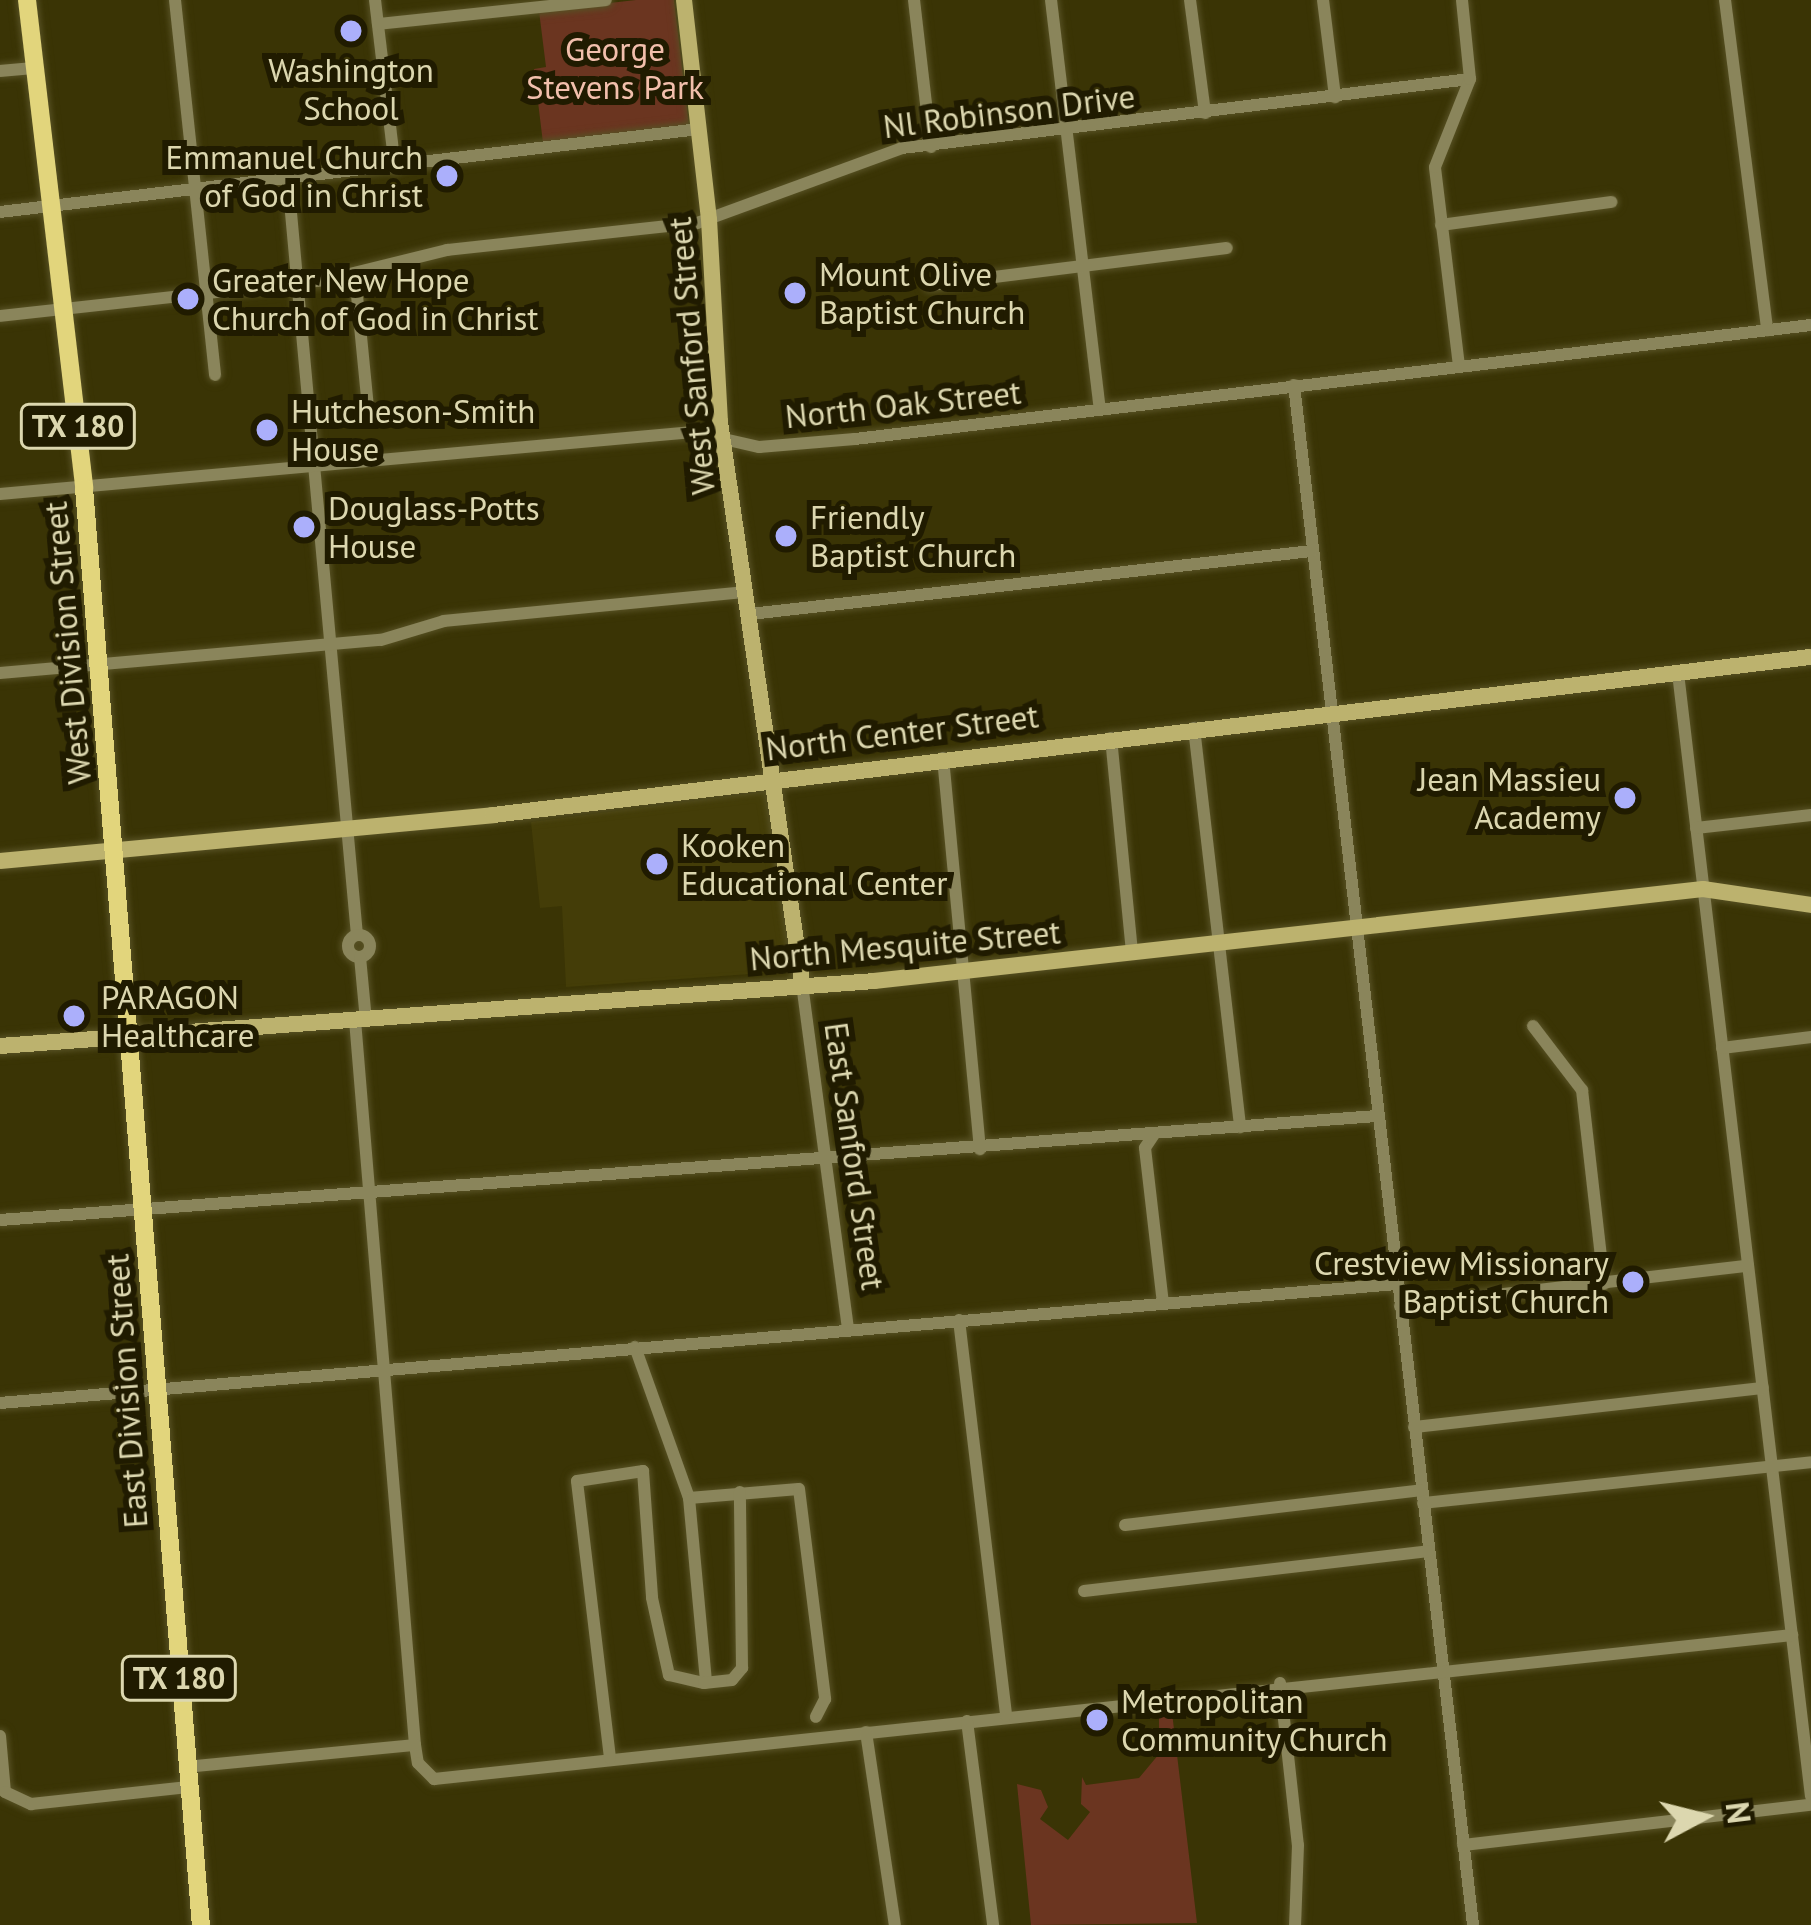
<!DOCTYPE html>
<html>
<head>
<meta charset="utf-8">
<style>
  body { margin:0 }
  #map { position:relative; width:1811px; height:1925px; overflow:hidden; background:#3a3405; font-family:"PT Sans",sans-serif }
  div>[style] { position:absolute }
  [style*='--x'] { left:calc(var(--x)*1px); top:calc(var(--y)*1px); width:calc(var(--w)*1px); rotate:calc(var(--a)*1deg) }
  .built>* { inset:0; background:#443d08 }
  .green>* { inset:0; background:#6b3520 }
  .roads { filter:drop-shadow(0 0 3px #575124) drop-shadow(0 0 3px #575124) }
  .street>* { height:12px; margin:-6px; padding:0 6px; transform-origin:6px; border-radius:6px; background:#8a855b }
  .street>.ring { margin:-6px; padding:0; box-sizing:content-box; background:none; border:12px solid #8a855b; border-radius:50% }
  .secondary>* { height:16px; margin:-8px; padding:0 8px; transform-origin:8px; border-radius:8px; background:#bcb26e }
  .primary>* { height:18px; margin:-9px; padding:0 9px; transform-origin:9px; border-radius:9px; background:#e2d57c }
  .dots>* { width:33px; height:33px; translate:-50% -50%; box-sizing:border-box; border:6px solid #201b00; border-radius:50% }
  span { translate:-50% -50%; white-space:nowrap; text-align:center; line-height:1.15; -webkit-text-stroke:12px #201b00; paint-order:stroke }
  .shield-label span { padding:3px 9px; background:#201b00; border:3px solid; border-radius:9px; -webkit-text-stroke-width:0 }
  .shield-label { font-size:30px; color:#dcd7af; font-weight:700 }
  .park-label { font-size:33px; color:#f2bfac }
  .poi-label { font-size:33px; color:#dcd7af }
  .right { translate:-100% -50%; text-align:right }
  .left { translate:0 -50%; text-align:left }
  .street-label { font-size:33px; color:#dcd7af }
  .north { position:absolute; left:1643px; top:1757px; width:120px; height:120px; -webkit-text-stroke:9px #201b00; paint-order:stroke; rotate:83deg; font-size:33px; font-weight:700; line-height:48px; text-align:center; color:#dcd7af }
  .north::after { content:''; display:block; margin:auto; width:42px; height:54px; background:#dcd7af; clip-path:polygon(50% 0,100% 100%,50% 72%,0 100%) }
</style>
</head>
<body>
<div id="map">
  <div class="built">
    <i style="clip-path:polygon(769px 791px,792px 971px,566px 987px,562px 906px,540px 908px,531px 822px)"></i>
  </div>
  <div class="green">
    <i style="clip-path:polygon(636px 0,674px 0,689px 126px,543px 143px,534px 69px,546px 67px,539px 11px)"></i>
    <i style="clip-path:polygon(1171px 1704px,1197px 1923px,1031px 1925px,1017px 1784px,1041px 1790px,1048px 1807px,1040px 1819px,1068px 1840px,1090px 1812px,1081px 1804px,1082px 1777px,1086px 1785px,1139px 1778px,1159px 1754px,1159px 1714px)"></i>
  </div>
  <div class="roads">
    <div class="street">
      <i style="--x:175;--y:0;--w:377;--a:83.9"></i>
      <i style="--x:375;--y:0;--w:169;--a:83.2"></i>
      <i style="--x:914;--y:0;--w:148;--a:83.4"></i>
      <i style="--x:1051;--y:0;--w:412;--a:83.2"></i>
      <i style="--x:1190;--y:0;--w:114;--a:82.4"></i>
      <i style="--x:1323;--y:0;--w:98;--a:82.9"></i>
      <i style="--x:1725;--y:0;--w:333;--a:82.7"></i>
      <i style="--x:378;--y:24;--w:229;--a:-6"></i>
      <i style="--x:0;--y:71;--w:36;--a:-5"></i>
      <i style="--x:288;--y:180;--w:758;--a:84.78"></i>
      <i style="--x:0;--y:212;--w:704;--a:-6.77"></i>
      <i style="--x:1441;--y:225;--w:172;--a:-7.7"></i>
      <i style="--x:355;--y:275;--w:133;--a:84.4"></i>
      <i style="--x:930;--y:285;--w:299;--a:-7.1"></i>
      <i style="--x:0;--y:316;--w:328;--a:-6.3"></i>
      <i style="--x:326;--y:280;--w:125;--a:-13.9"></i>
      <i style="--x:447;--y:250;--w:251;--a:-6.2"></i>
      <i style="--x:697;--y:223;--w:218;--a:-20.1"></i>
      <i style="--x:902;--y:148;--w:572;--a:-6.93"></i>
      <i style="--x:1459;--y:366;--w:200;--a:-96.9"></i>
      <i style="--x:1435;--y:167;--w:95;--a:-68.3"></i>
      <i style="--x:1470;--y:79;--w:79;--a:-95.8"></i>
      <i style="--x:1294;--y:385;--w:1550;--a:83.37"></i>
      <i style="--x:0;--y:494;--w:696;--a:-5.11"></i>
      <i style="--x:693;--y:432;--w:68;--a:12.8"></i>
      <i style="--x:759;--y:447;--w:96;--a:-4.8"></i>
      <i style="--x:855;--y:439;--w:963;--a:-6.8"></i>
      <i style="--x:750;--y:614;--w:566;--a:-6.4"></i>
      <i style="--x:0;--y:673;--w:382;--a:-5"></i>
      <i style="--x:381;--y:640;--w:66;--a:-16.8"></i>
      <i style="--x:444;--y:621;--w:303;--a:-5.5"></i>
      <i style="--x:1678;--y:673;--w:1131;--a:83.25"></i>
      <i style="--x:1194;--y:728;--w:402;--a:83.4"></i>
      <i style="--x:1111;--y:738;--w:217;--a:84.4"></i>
      <i style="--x:943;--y:758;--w:393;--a:84.6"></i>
      <i style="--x:1696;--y:828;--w:116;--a:-6.4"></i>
      <i class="ring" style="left:348px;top:935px;width:10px;height:10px"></i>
      <i style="--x:360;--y:957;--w:63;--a:84.6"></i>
      <i style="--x:802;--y:984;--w:348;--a:82.4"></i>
      <i style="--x:355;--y:1020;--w:727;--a:85.27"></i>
      <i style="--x:415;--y:1745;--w:18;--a:81"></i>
      <i style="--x:418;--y:1763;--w:23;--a:45"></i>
      <i style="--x:434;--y:1779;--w:1366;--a:-6.05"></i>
      <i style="--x:1533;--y:1026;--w:81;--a:52.6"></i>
      <i style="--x:1582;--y:1090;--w:195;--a:83.5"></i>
      <i style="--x:1722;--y:1048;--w:90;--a:-7"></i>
      <i style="--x:1155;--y:1133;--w:18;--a:124"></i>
      <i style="--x:1145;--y:1148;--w:156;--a:83.4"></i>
      <i style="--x:0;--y:1220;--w:1382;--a:-4.32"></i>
      <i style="--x:1400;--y:1306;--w:350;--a:-6.6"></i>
      <i style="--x:959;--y:1320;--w:398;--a:83.2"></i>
      <i style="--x:635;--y:1347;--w:160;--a:70.3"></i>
      <i style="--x:689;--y:1498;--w:110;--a:-4.7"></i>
      <i style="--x:799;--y:1489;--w:212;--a:82.9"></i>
      <i style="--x:825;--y:1699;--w:20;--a:117"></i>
      <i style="--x:0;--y:1403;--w:1402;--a:-4.87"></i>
      <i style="--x:1414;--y:1427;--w:351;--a:-6.4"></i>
      <i style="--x:689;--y:1498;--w:185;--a:84.7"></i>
      <i style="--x:1423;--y:1503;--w:390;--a:-6"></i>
      <i style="--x:1125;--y:1525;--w:299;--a:-6.7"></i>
      <i style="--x:1084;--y:1591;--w:347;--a:-6.6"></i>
      <i style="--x:1280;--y:1683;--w:163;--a:83.7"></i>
      <i style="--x:1298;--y:1845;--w:80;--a:92.1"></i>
      <i style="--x:967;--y:1721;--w:206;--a:82.7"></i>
      <i style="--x:866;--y:1732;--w:195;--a:81.5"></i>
      <i style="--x:0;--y:1736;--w:56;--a:84.9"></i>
      <i style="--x:5;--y:1792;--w:29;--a:25"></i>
      <i style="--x:31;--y:1804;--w:158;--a:-6.2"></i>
      <i style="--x:610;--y:1758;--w:279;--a:-96.8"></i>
      <i style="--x:577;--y:1481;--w:67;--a:-8.6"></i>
      <i style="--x:643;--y:1471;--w:127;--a:85.9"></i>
      <i style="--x:652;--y:1598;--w:79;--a:77.6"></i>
      <i style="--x:669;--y:1675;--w:36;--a:13"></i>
      <i style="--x:704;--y:1683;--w:28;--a:-6"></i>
      <i style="--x:732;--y:1680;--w:16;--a:-50"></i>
      <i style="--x:742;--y:1668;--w:176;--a:-90.7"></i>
      <i style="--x:186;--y:1767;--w:230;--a:-5.5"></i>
      <i style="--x:1463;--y:1845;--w:350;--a:-6.6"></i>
    </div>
    <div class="secondary">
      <i style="--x:684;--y:0;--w:220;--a:83.5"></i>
      <i style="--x:709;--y:219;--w:203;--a:86.9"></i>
      <i style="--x:720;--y:422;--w:566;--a:81.67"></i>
      <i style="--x:0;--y:861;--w:495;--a:-5.3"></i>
      <i style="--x:493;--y:815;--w:1327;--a:-6.84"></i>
      <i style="--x:0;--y:1046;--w:876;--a:-4.25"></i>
      <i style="--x:874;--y:981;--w:834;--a:-6.33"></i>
      <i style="--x:1703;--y:889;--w:109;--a:8.4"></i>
    </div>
    <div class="primary">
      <i style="--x:27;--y:0;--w:491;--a:83.3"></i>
      <i style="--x:84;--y:488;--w:1442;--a:85.35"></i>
    </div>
  </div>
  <div class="dots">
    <i style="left:351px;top:31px;background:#abaffb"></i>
    <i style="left:447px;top:176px;background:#abaffb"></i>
    <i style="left:795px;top:293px;background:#abaffb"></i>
    <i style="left:188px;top:299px;background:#abaffb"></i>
    <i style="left:267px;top:430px;background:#abaffb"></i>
    <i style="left:304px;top:527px;background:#abaffb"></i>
    <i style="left:786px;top:536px;background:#abaffb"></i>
    <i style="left:1625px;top:798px;background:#abaffb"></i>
    <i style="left:657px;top:864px;background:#abaffb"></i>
    <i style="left:74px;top:1016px;background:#abaffb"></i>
    <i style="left:1633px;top:1282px;background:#abaffb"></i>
    <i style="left:1097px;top:1720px;background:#abaffb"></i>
  </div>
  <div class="shield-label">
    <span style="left:78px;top:426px">TX 180</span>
    <span style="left:179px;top:1678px">TX 180</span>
  </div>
  <div class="park-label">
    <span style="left:615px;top:68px">George<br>Stevens Park</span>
  </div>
  <div class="poi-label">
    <span style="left:351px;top:89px">Washington<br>School</span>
    <span class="right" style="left:423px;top:176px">Emmanuel Church<br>of God in Christ</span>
    <span class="left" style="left:819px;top:293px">Mount Olive<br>Baptist Church</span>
    <span class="left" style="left:212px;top:299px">Greater New Hope<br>Church of God in Christ</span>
    <span class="left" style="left:291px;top:430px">Hutcheson-Smith<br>House</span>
    <span class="left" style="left:328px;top:527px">Douglass-Potts<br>House</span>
    <span class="left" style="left:810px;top:536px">Friendly<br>Baptist Church</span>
    <span class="right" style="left:1601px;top:798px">Jean Massieu<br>Academy</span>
    <span class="left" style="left:681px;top:864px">Kooken<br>Educational Center</span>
    <span class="left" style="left:101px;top:1016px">PARAGON<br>Healthcare</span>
    <span class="right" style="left:1609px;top:1282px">Crestview Missionary<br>Baptist Church</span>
    <span class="left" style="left:1121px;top:1720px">Metropolitan<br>Community Church</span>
  </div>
  <div class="street-label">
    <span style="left:1009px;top:111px;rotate:-7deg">Nl Robinson Drive</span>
    <span style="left:691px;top:356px;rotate:-95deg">West Sanford Street</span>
    <span style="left:903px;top:404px;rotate:-6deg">North Oak Street</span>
    <span style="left:67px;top:643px;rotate:-95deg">West Division Street</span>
    <span style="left:902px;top:732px;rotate:-7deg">North Center Street</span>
    <span style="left:905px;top:945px;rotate:-5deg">North Mesquite Street</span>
    <span style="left:855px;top:1156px;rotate:82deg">East Sanford Street</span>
    <span style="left:126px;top:1391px;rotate:-94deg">East Division Street</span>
  </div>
  <div class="north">N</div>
</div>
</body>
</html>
